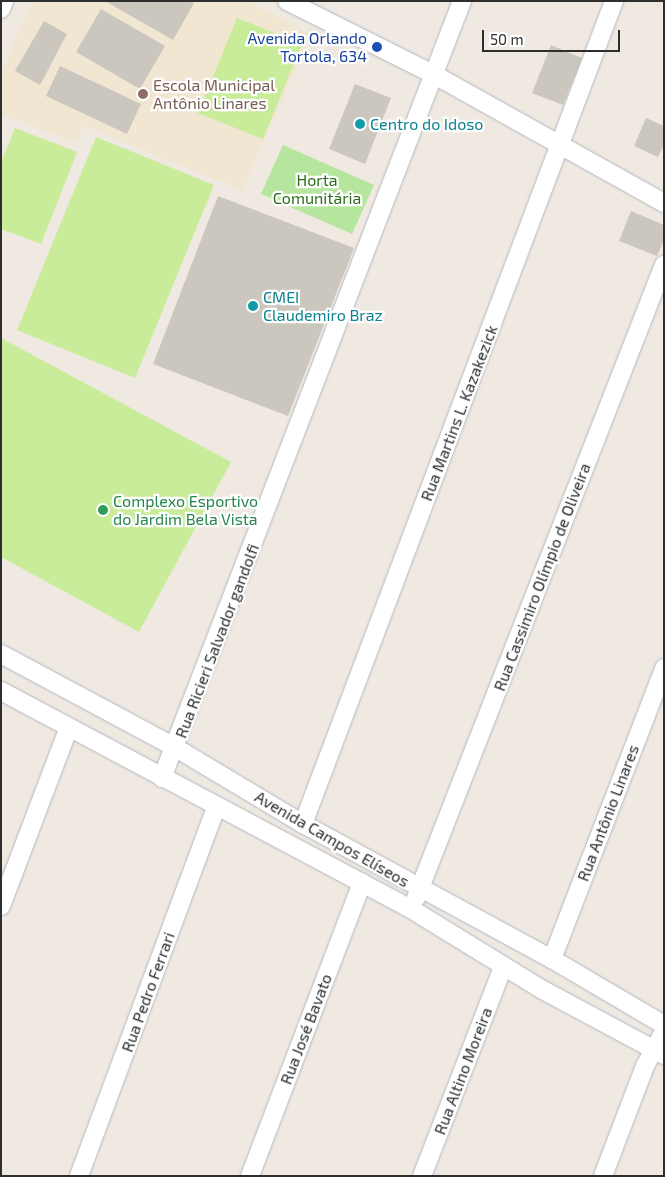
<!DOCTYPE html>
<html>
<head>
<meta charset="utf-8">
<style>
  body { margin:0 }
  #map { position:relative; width:665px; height:1177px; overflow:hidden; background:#efe9e1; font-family:"Exo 2",sans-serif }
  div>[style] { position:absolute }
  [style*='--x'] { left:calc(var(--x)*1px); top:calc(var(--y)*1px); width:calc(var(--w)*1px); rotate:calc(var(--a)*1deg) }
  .education>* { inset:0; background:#f0e6d1 }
  .green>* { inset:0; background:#b6e59e }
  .pitch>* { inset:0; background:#c9ec9a }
  .building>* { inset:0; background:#cbc7bf }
  .roads { filter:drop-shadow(0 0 1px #b4b7c1) drop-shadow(0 0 1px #b4b7c1) }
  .minor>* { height:18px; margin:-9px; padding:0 9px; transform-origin:9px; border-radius:9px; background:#fff }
  .dots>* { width:14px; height:14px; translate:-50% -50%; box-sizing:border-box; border:2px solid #fff; border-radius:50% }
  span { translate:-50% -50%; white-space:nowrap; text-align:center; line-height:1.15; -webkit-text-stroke:4.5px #fff; paint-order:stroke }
  .transit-label { font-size:16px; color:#164399 }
  .right { translate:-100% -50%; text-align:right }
  .education-label { font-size:16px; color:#785e54 }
  .left { translate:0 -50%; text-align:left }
  .culture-label { font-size:16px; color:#0d838f }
  .park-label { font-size:16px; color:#2c6e1b }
  .street-label { font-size:16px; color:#2e2e2e }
  .leisure-label { font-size:16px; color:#27864d }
  .frame { position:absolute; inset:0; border:2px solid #2e2e2e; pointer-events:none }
  .scale { position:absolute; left:482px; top:30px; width:138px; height:22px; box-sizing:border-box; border:2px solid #2e2e2e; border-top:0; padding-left:6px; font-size:15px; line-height:18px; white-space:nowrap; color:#2e2e2e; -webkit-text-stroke:4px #fff; paint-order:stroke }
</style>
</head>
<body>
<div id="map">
  <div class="education">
    <i style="clip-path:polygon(32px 1px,249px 1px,311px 35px,242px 190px,84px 126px,76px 143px,1px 114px,1px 74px)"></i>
  </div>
  <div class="green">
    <i style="clip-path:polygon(283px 145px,374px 185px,352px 234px,261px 194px)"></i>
  </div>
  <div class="pitch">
    <i style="clip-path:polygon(237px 18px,302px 44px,263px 139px,198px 113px)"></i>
    <i style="clip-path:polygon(15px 128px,77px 152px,41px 244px,1px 229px,1px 162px)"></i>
    <i style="clip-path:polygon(96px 137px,214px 185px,135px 378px,17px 330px)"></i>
    <i style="clip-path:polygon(1px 338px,231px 462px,139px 632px,1px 557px)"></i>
  </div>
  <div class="building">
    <i style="clip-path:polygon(105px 1px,192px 1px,194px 3px,173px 40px)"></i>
    <i style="clip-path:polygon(101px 9px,165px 46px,140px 89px,76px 52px)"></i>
    <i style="clip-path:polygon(44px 21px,67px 34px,40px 85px,15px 71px)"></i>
    <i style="clip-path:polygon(551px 45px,582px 58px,563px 105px,532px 93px)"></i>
    <i style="clip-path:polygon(60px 66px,141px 104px,127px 134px,46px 96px)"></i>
    <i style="clip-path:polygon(355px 84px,391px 98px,365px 164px,329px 149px)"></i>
    <i style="clip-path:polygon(646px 118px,664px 126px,664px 145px,658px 157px,634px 146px)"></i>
    <i style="clip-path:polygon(218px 196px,354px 248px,288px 416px,153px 364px)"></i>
    <i style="clip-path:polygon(631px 211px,664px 225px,664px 240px,657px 256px,619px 241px)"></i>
  </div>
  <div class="roads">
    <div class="minor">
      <i style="--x:287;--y:1;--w:163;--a:26.6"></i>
      <i style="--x:433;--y:74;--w:265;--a:29.2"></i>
      <i style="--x:1;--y:9;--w:9;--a:-69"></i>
      <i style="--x:1;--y:654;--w:199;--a:28.2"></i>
      <i style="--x:176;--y:748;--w:148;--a:30.9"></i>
      <i style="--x:303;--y:824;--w:283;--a:28.5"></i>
      <i style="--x:552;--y:959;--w:130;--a:30.5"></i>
      <i style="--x:1;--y:691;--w:464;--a:28"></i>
      <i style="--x:411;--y:909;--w:153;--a:31.6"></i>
      <i style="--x:541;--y:989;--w:140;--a:28.2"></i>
      <i style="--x:162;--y:778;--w:833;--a:-68.89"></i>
      <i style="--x:303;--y:824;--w:880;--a:-69.3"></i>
      <i style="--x:416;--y:898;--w:680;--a:-68.61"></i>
      <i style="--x:1;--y:906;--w:191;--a:-69.2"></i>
      <i style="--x:552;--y:959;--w:312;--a:-68.9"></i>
      <i style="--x:79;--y:1176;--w:393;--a:-69.6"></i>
      <i style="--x:250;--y:1176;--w:314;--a:-69.1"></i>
      <i style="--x:422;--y:1176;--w:224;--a:-68.8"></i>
      <i style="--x:603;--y:1176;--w:118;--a:-69.1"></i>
      <i style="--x:645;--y:1066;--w:39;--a:-61"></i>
    </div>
  </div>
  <div class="dots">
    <i style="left:377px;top:47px;background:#1a4fb4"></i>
    <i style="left:143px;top:94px;background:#8d6e63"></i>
    <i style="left:360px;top:124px;background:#0f9aa8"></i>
    <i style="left:253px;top:306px;background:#0f9aa8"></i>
    <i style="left:103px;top:510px;background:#2e9e5b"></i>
  </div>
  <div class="transit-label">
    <span class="right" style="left:367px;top:47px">Avenida Orlando<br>Tortola, 634</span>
  </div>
  <div class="education-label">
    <span class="left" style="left:153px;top:94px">Escola Municipal<br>Antônio Linares</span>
  </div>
  <div class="culture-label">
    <span class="left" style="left:370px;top:124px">Centro do Idoso</span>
    <span class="left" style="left:263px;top:306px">CMEI<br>Claudemiro Braz</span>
  </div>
  <div class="park-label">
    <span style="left:317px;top:189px">Horta<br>Comunitária</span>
  </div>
  <div class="street-label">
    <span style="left:459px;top:413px;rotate:-69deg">Rua Martins L. Kazakezick</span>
    <span style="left:542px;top:577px;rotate:-69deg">Rua Cassimiro Olímpio de Oliveira</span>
    <span style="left:217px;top:641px;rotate:-69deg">Rua Ricieri Salvador gandolfi</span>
    <span style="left:608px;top:813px;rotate:-69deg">Rua Antônio Linares</span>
    <span style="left:332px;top:839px;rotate:30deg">Avenida Campos Elíseos</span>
    <span style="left:148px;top:992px;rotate:-70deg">Rua Pedro Ferrari</span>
    <span style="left:306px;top:1029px;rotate:-69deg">Rua José Bavato</span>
    <span style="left:463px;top:1071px;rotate:-69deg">Rua Altino Moreira</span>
  </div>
  <div class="leisure-label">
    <span class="left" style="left:113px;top:510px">Complexo Esportivo<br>do Jardim Bela Vista</span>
  </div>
  <div class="frame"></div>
  <div class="scale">50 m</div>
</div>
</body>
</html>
